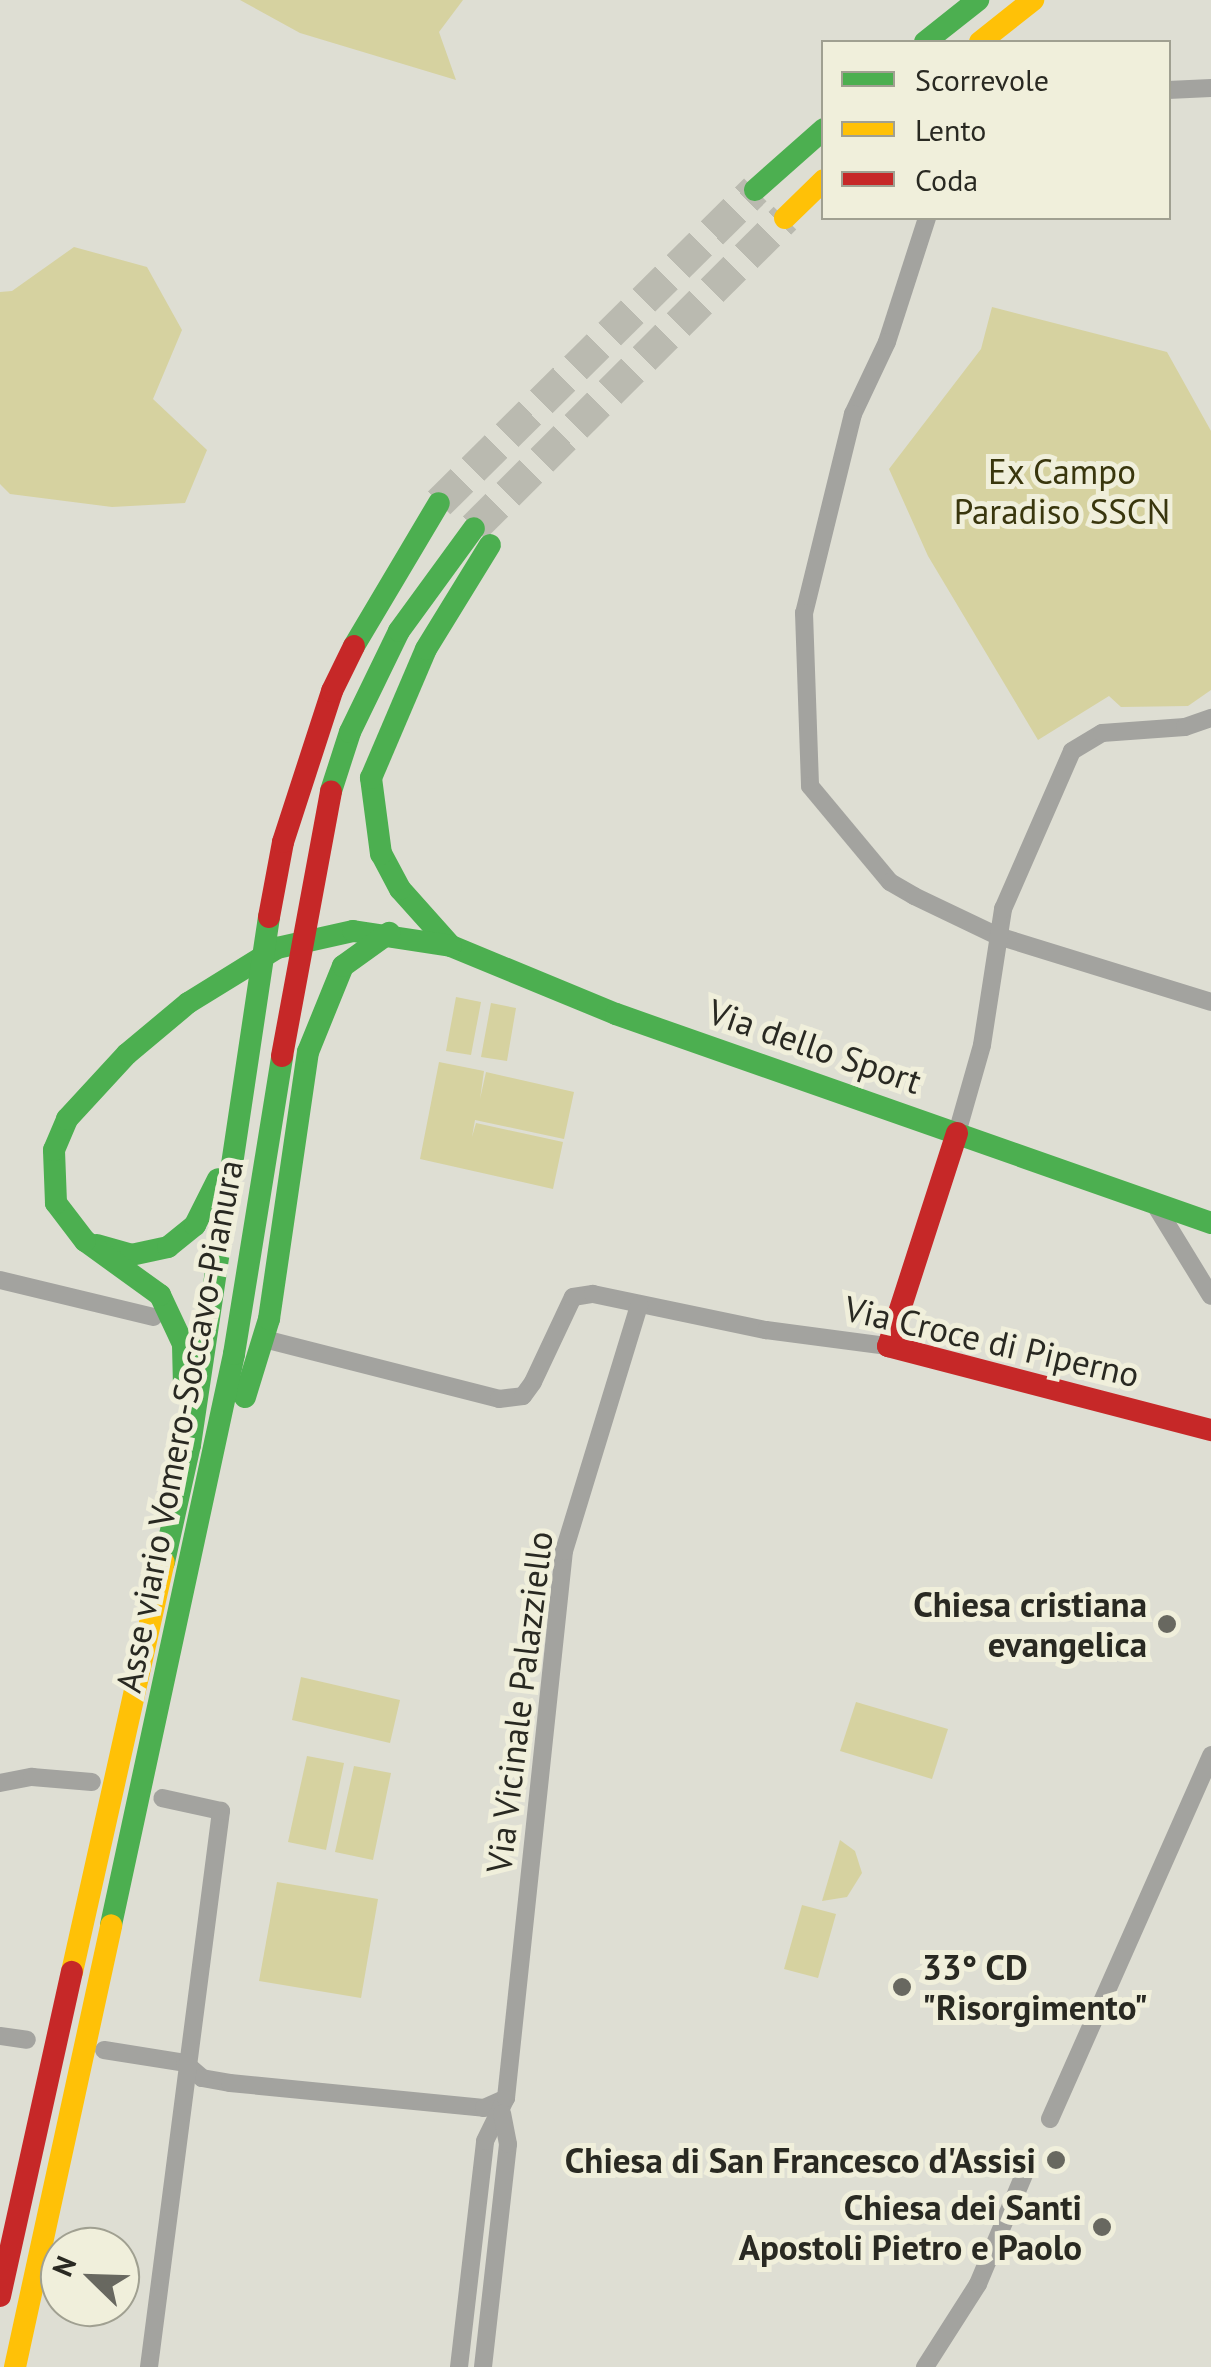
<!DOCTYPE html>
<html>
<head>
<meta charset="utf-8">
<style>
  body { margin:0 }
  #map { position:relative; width:1211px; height:2367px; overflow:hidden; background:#deded3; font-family:"PT Sans",sans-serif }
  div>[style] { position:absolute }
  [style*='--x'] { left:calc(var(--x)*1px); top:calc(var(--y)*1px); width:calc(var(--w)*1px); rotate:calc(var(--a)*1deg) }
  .green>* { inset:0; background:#d6d2a0 }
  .highway-tunnel>* { height:32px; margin-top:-16px; transform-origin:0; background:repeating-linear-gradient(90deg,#babab0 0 32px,transparent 0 48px) }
  .street>* { height:18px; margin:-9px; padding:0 9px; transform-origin:9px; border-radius:9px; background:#a3a39f }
  .fast>* { height:22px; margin:-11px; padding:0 11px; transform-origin:11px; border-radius:11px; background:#4caf50 }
  .slow>* { height:22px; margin:-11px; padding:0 11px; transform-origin:11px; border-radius:11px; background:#ffc107 }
  .jam>* { height:22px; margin:-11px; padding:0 11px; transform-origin:11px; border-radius:11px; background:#c62828 }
  .dots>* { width:28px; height:28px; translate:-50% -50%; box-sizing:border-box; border:5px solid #f0efdb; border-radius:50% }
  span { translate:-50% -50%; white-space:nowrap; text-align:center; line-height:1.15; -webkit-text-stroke:10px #f0efdb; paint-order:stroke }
  .park-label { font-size:35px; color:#39360d }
  .street-label { font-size:35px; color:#292922 }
  .poi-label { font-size:35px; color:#292922; font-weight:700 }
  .right { translate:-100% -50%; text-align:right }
  .left { translate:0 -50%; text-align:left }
  .legend { position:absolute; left:821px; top:40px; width:350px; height:180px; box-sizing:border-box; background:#f0efdb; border:2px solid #a0a091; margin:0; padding:12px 18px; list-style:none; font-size:30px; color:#292922 }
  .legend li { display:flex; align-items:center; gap:20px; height:50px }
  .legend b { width:50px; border:2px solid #a0a091 }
  .north { position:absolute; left:40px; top:2227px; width:100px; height:100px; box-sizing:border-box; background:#f0efdb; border:2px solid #a0a091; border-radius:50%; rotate:293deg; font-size:28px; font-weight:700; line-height:40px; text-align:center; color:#292922 }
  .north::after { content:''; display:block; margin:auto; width:35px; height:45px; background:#686860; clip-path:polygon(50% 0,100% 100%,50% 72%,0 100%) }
</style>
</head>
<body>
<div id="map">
  <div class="green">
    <i style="clip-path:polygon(240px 0,463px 0,439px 32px,456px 80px,300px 33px)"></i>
    <i style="clip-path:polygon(74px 247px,147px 267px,182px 330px,153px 399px,207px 450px,185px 503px,112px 507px,10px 494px,0 484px,0 292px,12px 291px)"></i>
    <i style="clip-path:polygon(992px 307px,1167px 352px,1211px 431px,1211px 690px,1188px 706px,1121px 707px,1109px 696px,1038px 740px,928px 556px,889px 469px,981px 349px)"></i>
    <i style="clip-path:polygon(456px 997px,481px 1002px,471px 1055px,446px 1051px)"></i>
    <i style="clip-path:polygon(491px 1003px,516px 1008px,507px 1061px,481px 1057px)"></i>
    <i style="clip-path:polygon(439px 1062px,484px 1071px,480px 1099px,486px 1072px,574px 1092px,564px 1139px,475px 1120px,472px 1137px,476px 1123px,563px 1142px,553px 1189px,420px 1159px)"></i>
    <i style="clip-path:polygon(301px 1677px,400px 1700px,390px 1743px,292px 1720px)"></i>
    <i style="clip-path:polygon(856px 1702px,948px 1729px,932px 1779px,840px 1751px)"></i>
    <i style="clip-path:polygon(307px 1756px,344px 1763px,326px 1850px,288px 1842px)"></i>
    <i style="clip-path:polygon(354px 1766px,391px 1773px,373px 1860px,335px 1852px)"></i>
    <i style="clip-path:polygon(840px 1840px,855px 1851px,862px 1873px,847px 1897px,822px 1901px)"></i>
    <i style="clip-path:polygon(277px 1882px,378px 1899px,361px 1998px,259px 1981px)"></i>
    <i style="clip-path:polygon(802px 1905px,836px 1914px,818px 1978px,784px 1969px)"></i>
  </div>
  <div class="highway-tunnel">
    <i style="--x:439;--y:503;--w:445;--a:-44.7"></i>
    <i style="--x:474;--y:528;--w:439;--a:-44.9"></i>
  </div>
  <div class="street">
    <i style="--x:1168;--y:90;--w:43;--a:-2.7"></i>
    <i style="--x:927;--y:218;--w:130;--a:107.9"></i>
    <i style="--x:887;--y:342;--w:80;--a:115.3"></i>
    <i style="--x:853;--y:414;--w:205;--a:103.8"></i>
    <i style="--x:804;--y:613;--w:173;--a:88"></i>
    <i style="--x:810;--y:786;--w:125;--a:50.2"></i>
    <i style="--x:890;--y:882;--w:28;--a:30"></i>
    <i style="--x:914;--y:896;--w:93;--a:25.5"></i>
    <i style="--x:998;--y:936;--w:223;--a:17.2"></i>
    <i style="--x:957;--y:1133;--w:91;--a:-74.1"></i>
    <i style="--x:982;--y:1045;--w:138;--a:-81.2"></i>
    <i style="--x:1003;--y:909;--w:172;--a:-66.4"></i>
    <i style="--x:1072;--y:751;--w:35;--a:-31"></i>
    <i style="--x:1102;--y:733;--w:83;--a:-4.1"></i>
    <i style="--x:1185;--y:727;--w:28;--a:-19"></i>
    <i style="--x:1157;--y:1208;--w:103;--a:58.5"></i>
    <i style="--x:0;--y:1280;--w:158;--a:13.5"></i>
    <i style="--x:272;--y:1341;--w:234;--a:14.3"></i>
    <i style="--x:499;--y:1399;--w:24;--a:-7"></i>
    <i style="--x:523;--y:1396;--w:17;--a:-54"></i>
    <i style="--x:533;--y:1382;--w:94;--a:-64.8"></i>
    <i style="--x:573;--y:1297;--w:20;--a:-9"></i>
    <i style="--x:593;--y:1294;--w:177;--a:11.8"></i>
    <i style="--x:766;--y:1330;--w:123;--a:7.5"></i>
    <i style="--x:0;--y:1783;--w:33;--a:-11"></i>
    <i style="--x:32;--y:1777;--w:60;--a:4.8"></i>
    <i style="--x:0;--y:2036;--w:27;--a:8"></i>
    <i style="--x:104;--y:2050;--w:82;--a:9.1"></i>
    <i style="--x:185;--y:2063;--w:23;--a:41"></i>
    <i style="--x:202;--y:2078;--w:28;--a:10"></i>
    <i style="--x:230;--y:2083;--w:255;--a:5.6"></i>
    <i style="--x:484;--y:2108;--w:24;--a:-24"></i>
    <i style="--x:1050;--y:2119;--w:398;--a:-66.1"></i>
    <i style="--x:149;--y:2367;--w:561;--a:-82.62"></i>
    <i style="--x:221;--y:1811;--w:60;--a:-167.6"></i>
    <i style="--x:459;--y:2367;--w:227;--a:-83.4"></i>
    <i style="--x:485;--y:2141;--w:48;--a:-64"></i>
    <i style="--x:506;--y:2098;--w:550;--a:-83.95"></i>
    <i style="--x:564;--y:1551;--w:257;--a:-73"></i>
    <i style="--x:483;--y:2367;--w:224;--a:-83.6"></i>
    <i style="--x:508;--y:2144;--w:31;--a:-101"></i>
    <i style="--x:925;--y:2367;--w:98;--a:-57.4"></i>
    <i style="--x:978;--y:2284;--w:124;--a:-67.2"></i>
  </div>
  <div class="fast">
    <i style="--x:925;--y:42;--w:68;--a:-38.4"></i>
    <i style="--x:755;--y:190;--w:92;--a:-41.5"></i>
    <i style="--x:354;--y:646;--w:166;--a:-59.3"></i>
    <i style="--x:331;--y:791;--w:62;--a:-72.1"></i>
    <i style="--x:350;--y:732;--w:112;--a:-64.1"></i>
    <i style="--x:399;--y:631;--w:127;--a:-53.9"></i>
    <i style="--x:451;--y:946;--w:178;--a:22.4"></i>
    <i style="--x:616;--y:1014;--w:631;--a:19.35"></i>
    <i style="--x:451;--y:946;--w:76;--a:-131.8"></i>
    <i style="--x:400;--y:889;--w:40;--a:-118"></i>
    <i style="--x:381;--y:854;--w:77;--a:-97.5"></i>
    <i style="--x:371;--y:778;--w:140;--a:-66.9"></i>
    <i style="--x:426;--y:649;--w:122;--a:-58.4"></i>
    <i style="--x:97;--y:1245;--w:35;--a:16"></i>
    <i style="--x:131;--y:1255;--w:38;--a:-12"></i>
    <i style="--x:168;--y:1247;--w:35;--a:-39"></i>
    <i style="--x:195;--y:1225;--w:51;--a:-63.4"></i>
    <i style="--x:184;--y:1386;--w:42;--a:-91.4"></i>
    <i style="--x:183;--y:1344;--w:54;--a:-115.1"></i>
    <i style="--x:160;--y:1295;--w:92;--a:-144.2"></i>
    <i style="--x:85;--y:1241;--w:48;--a:-127.3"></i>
    <i style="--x:56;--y:1203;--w:53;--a:-92.2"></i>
    <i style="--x:54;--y:1150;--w:34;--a:-67"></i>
    <i style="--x:67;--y:1119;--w:88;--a:-47.3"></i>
    <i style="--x:127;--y:1054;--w:80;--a:-39.9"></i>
    <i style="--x:188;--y:1003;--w:105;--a:-31.7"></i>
    <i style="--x:277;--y:948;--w:78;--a:-12.6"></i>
    <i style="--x:353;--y:931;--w:99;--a:8.7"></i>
    <i style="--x:245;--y:1397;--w:82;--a:-72.9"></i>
    <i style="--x:269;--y:1319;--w:270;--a:-81.7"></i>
    <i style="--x:308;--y:1052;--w:93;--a:-67.9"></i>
    <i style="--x:343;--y:966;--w:57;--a:-35.7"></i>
    <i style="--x:164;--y:1562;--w:120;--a:-77.5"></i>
    <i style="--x:190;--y:1445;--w:534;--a:-81.49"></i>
    <i style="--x:111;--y:1925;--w:584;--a:-77.84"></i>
    <i style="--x:234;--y:1354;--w:302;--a:-80.8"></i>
  </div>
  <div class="slow">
    <i style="--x:980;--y:42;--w:68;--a:-38.4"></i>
    <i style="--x:785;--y:218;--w:54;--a:-44.3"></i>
    <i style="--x:72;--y:1972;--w:420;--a:-77.4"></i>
    <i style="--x:15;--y:2367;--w:452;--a:-77.7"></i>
  </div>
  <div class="jam">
    <i style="--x:269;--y:917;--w:76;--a:-79.4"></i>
    <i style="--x:283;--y:842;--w:159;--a:-72"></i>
    <i style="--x:332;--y:691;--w:50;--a:-63.9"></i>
    <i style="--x:282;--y:1056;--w:269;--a:-79.5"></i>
    <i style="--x:957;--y:1133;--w:224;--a:107.9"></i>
    <i style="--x:888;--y:1346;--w:334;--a:14.6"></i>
    <i style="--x:0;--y:2296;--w:332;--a:-77.5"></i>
  </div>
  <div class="dots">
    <i style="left:1167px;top:1624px;background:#686860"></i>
    <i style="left:902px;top:1987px;background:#686860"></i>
    <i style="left:1056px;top:2160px;background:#686860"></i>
    <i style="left:1102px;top:2227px;background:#686860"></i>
  </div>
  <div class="park-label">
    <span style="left:1062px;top:491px">Ex Campo<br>Paradiso SSCN</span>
  </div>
  <div class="street-label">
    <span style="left:815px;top:1046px;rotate:19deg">Via dello Sport</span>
    <span style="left:992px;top:1341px;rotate:13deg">Via Croce di Piperno</span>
    <span style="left:179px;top:1426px;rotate:-79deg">Asse viario Vomero-Soccavo-Pianura</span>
    <span style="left:519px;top:1702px;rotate:-83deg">Via Vicinale Palazziello</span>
  </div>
  <div class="poi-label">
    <span class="right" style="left:1147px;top:1624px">Chiesa cristiana<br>evangelica</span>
    <span class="left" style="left:922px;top:1987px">33° CD<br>"Risorgimento"</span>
    <span class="right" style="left:1036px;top:2160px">Chiesa di San Francesco d'Assisi</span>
    <span class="right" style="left:1082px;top:2227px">Chiesa dei Santi<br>Apostoli Pietro e Paolo</span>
  </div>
  <ul class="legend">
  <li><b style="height:12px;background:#4caf50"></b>Scorrevole</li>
  <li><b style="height:12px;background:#ffc107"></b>Lento</li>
  <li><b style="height:12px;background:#c62828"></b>Coda</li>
  </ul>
  <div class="north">N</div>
</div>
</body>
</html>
